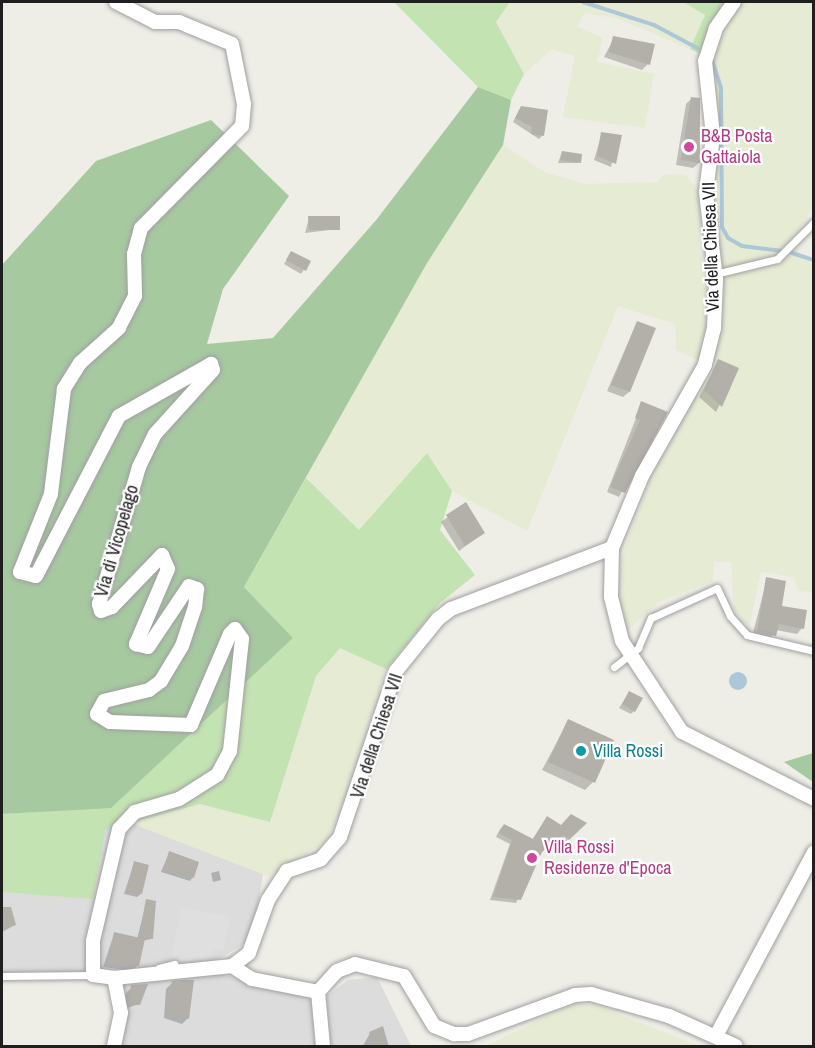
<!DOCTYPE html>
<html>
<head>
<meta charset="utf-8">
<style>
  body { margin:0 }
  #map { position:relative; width:815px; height:1048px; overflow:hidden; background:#eeede6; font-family:"Archivo Narrow",sans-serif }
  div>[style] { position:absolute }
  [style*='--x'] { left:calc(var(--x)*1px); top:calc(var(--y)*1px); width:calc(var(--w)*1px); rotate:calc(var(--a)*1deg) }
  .residential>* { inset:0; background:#dddcdc }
  .farmland>* { inset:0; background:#e6ebd4 }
  .grass>* { inset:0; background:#c3e3b2 }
  .forest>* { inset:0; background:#a6c9a0 }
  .parking>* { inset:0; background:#dfdfdf }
  .water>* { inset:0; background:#acc7d7 }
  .round { border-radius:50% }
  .shadow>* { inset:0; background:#0003 }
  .stream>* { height:4px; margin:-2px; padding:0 2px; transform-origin:2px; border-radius:2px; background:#acc7d7 }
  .building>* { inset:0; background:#b3afa9 }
  .roads { filter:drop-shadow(0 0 2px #a0a0a0) drop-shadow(0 0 2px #a0a0a0) }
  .service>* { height:7px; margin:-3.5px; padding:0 3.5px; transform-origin:3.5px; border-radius:3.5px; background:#fff }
  .minor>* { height:14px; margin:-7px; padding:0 7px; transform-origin:7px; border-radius:7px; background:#fff }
  .dots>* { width:16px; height:16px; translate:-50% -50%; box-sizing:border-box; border:3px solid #fff; border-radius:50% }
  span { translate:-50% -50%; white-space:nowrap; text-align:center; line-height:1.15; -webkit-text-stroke:4.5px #fff; paint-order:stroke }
  .hotel-label { font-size:18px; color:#b23c85 }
  .left { translate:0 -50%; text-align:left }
  .street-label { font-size:18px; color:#1f1f1f }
  .culture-label { font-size:18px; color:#0d838f }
  .frame { position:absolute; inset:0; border:3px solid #1f1f1f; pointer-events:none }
</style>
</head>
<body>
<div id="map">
  <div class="residential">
    <i style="clip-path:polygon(131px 823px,263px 874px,254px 929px,245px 943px,201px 970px,326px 997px,348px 980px,377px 977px,411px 1046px,117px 1046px,120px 989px,92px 977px,2px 976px,2px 892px,14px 892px,105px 830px)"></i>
  </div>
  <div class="farmland">
    <i style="clip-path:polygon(510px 2px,683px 2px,705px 15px,690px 49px,619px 19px,585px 13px,577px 26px,603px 38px,597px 62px,654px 74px,645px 128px,563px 117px,575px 56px,552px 49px,524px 74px,496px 22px)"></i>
    <i style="clip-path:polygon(741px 2px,813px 2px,813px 208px,789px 243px,813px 265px,813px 592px,799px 591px,793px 577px,761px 572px,749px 628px,734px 609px,731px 562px,714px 562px,713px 581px,659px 602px,623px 634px,615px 576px,659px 455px,713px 355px,723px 315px,709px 196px,711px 59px,718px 34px)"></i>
    <i style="clip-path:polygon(503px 145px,546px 173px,586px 184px,657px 182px,664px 174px,686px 175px,699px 193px,700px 252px,709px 282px,709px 320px,698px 360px,676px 350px,675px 324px,618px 306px,527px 531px,452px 491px,427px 453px,359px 530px,306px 478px,427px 263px)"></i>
    <i style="clip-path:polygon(340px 648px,386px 669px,345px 801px,325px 842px,268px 876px,131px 823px,200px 804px,269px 822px,316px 676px)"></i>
    <i style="clip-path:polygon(573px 1003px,598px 1006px,699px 1046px,486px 1046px)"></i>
  </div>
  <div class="grass">
    <i style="clip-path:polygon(394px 2px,510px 2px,496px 22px,524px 74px,511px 100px,478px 87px)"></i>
    <i style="clip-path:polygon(683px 2px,741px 2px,718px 34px,711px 59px,690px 49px,705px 15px)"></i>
    <i style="clip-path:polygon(427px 453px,452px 491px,440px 530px,475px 575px,440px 603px,386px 669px,340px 648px,316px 676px,270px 822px,200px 804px,105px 830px,93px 899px,2px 892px,2px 814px,111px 807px,293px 638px,244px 587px,306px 478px,359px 530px)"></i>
  </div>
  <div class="forest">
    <i style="clip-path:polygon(478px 87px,511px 100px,503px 145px,427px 263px,244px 587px,293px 638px,111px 808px,2px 814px,2px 265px,96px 161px,211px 120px,289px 196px,223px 289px,207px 344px,273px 338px,377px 219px)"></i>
    <i style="clip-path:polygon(813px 753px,813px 782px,784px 762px)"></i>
  </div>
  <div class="parking">
    <i style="clip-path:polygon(181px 907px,231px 917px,223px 949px,213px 950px,209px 960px,170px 968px)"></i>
  </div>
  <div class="water">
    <i class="round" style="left:729px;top:672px;width:18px;height:18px"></i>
  </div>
  <div class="shadow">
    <i style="clip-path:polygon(614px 38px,648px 64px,642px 70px,604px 57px)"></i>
    <i style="clip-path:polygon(692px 98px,699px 163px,693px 168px,676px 165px,686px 104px)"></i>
    <i style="clip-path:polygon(521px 107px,542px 136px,539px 139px,513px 122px)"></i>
    <i style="clip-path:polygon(602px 133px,620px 136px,611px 167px,594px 160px)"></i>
    <i style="clip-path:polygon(562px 152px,579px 163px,558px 163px)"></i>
    <i style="clip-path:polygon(309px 218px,338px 229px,305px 233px)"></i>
    <i style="clip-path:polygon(291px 253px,309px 262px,301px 274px,284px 264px)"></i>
    <i style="clip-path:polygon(637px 322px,629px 392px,623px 397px,607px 391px)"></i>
    <i style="clip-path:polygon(719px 360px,738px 369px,716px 412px,699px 397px)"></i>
    <i style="clip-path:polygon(642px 403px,666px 412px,619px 497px,607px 492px)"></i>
    <i style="clip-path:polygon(466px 504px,483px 533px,459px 551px,441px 522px)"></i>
    <i style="clip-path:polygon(767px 579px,780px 607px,802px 628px,797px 634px,776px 630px,769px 641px,752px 637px)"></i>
    <i style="clip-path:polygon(629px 693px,634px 711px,631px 714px,619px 708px)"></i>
    <i style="clip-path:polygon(568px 721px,593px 782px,585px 790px,542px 770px)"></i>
    <i style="clip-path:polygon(547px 818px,561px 827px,585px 823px,564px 843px,558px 837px,541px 852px,516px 903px,490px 900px,510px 844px,496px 837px,500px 829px,504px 825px,532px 840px)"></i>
    <i style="clip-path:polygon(169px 853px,193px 877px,190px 881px,161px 872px)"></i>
    <i style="clip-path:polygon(134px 863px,141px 894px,137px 897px,124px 894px)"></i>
    <i style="clip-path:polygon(219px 871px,221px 880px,213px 882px,211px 873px)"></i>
    <i style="clip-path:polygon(147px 900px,151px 939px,142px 941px,137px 966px,132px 971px,103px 967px,114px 934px,137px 939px)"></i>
    <i style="clip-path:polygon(2px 909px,10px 909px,15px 925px,2px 932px)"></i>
    <i style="clip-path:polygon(172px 983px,188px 1018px,182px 1024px,164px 1018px,166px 989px)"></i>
    <i style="clip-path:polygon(132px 987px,139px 1004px,124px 1009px,126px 993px)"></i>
    <i style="clip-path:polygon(370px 1033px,389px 1046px,363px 1046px)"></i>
  </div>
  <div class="stream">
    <i style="--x:583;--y:2;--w:75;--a:17.9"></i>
    <i style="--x:654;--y:25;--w:49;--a:28.1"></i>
    <i style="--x:712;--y:60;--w:29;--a:72"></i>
    <i style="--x:721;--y:88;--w:139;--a:89.6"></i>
    <i style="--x:722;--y:227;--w:13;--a:61"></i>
    <i style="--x:728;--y:238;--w:16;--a:30"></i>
    <i style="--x:742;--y:246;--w:41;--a:7"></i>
    <i style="--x:792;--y:253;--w:23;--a:18"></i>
  </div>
  <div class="building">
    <i style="clip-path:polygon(613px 36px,655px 44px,650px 65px,609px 52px)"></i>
    <i style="clip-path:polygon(691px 97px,700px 98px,700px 163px,681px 160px)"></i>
    <i style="clip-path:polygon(521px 106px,548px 110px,544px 136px,531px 134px,532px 127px,515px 118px)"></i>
    <i style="clip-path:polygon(601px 132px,622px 135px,616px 164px,597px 156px)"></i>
    <i style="clip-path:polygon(562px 151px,582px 154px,581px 163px,560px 160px)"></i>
    <i style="clip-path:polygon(308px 216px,340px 216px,340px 230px,309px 230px)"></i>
    <i style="clip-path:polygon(291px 251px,311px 261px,306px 271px,286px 260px)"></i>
    <i style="clip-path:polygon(637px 321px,656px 328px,630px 392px,611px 385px)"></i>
    <i style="clip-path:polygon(718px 359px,739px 368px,722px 407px,704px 390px)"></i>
    <i style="clip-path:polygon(641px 401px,668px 412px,625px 493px,610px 487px,640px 420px,635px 418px)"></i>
    <i style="clip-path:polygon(466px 502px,485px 533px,465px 546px,446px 515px)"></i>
    <i style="clip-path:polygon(766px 577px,786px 581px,782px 606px,807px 610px,804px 629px,779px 624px,776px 636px,757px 632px)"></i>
    <i style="clip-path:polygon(629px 691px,643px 698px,635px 712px,622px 704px)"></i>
    <i style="clip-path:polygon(568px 719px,614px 740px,595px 783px,548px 762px)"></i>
    <i style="clip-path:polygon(571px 814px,587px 823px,569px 840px,563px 835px,542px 852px,521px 900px,493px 897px,512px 840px,499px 833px,504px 824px,533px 839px,547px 816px,561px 825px)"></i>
    <i style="clip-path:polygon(169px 851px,199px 862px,194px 878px,164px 869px)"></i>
    <i style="clip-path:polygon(134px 861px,149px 865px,142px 894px,127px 891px)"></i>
    <i style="clip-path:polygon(146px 899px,156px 901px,153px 939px,139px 937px)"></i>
    <i style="clip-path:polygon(2px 907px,11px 907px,16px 925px,2px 928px)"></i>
    <i style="clip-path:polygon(114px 932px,145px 939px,139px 966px,108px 962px)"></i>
    <i style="clip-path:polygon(181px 980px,194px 980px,189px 1019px,169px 1012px,172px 981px)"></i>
    <i style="clip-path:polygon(148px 984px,140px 1005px,129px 1004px,131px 985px)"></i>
    <i style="clip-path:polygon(383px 1026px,389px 1047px,376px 1047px,369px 1032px)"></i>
  </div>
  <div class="roads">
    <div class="service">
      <i style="--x:715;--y:274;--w:64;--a:-13.6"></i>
      <i style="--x:777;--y:259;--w:52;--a:-45"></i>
      <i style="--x:614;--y:667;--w:31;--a:-38"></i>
      <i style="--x:638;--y:648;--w:33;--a:-67"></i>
      <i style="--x:651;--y:618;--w:72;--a:-24.4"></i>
      <i style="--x:717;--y:588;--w:31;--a:65"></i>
      <i style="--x:730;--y:616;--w:25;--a:48"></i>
      <i style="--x:747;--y:635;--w:69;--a:13.4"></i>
      <i style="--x:159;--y:968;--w:16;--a:-15"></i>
      <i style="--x:2;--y:976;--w:91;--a:-0.6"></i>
    </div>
    <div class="minor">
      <i style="--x:116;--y:2;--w:44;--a:27.1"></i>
      <i style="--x:155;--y:22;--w:24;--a:0"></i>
      <i style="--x:179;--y:22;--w:57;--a:22.5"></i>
      <i style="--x:232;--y:44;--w:61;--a:78.7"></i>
      <i style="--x:244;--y:104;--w:22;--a:95"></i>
      <i style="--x:242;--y:126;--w:144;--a:134.7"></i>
      <i style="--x:141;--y:228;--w:27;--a:105"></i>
      <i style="--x:134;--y:254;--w:42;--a:88.6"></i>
      <i style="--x:135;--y:296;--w:36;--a:117"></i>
      <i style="--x:119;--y:328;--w:52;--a:138.1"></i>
      <i style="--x:80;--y:363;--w:31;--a:122"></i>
      <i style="--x:64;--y:389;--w:106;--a:97.1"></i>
      <i style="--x:51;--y:494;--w:84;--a:111.7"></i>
      <i style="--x:20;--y:572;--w:16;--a:14"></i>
      <i style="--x:36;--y:576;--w:180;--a:-62.6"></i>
      <i style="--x:119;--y:416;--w:106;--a:-29.5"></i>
      <i style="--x:211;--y:364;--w:6;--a:72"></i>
      <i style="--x:213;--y:370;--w:86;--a:132.2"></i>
      <i style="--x:155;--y:434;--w:37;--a:116"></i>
      <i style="--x:139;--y:467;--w:143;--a:106.3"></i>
      <i style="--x:99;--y:604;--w:7;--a:74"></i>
      <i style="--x:101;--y:611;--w:12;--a:-20"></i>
      <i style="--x:112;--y:607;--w:72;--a:-46.1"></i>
      <i style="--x:162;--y:555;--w:15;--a:67"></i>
      <i style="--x:168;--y:569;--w:82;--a:113.1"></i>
      <i style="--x:136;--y:644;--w:12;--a:14"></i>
      <i style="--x:148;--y:647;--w:73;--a:-56.1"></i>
      <i style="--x:189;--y:586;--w:9;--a:21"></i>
      <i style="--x:197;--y:589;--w:18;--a:96"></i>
      <i style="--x:195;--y:607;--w:41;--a:108.4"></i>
      <i style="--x:182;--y:646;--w:41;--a:121"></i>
      <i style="--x:161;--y:681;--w:15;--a:143"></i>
      <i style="--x:149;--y:690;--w:46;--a:166.3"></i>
      <i style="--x:104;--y:701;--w:15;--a:118"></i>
      <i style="--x:97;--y:714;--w:15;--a:32"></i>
      <i style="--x:110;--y:722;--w:81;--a:2.1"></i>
      <i style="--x:191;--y:725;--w:99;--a:-66.8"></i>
      <i style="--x:230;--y:634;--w:7;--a:-45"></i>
      <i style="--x:235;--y:629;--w:12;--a:55"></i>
      <i style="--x:242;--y:639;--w:113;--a:96.1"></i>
      <i style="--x:230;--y:751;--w:27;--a:118"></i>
      <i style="--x:217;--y:775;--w:45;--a:147.7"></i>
      <i style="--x:179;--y:799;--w:46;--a:163.5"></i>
      <i style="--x:135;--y:812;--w:23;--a:133"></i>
      <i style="--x:119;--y:829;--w:115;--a:103.1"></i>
      <i style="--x:93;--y:941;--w:34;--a:90"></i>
      <i style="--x:93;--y:975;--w:21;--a:8"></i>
      <i style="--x:114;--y:978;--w:119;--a:-5.8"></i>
      <i style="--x:232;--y:966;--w:24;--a:33"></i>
      <i style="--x:252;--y:979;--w:67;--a:11.1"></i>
      <i style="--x:318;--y:992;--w:28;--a:-48"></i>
      <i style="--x:337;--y:971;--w:19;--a:-21"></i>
      <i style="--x:355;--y:964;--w:50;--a:13.8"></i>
      <i style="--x:404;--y:976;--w:58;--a:59"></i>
      <i style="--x:434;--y:1026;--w:22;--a:22"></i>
      <i style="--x:454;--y:1034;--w:14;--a:0"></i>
      <i style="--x:468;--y:1034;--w:114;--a:-20"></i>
      <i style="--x:575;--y:995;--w:16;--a:-4"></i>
      <i style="--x:591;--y:994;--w:81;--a:15.8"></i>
      <i style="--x:669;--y:1016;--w:73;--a:24.1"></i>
      <i style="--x:734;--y:2;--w:32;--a:125"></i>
      <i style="--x:716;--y:28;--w:35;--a:108"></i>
      <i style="--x:705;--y:61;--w:75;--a:83.9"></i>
      <i style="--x:713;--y:136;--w:56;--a:97.1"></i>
      <i style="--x:706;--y:192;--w:89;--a:83.5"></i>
      <i style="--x:716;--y:280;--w:48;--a:92.4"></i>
      <i style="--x:714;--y:328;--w:38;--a:104"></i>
      <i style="--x:705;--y:365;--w:128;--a:119.6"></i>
      <i style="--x:642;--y:476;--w:78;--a:112.6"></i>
      <i style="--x:612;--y:548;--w:49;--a:91.2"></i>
      <i style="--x:611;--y:597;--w:45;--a:76"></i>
      <i style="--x:622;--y:641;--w:109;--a:56.6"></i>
      <i style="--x:682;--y:732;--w:148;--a:26.9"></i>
      <i style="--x:232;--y:966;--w:21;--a:-37"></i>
      <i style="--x:249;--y:953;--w:56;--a:-70.3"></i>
      <i style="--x:268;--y:900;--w:35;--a:-57"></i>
      <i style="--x:287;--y:871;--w:36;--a:-19"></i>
      <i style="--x:321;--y:859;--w:29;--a:-49"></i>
      <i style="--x:340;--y:837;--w:175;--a:-71.4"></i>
      <i style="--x:396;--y:671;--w:67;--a:-51.1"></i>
      <i style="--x:438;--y:619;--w:16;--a:-38"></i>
      <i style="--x:451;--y:609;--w:172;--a:-20.8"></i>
      <i style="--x:318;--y:992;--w:54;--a:84.7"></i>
      <i style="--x:717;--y:1034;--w:206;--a:-61.9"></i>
      <i style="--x:114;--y:1046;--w:34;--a:-78"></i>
      <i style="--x:121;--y:1013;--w:36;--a:-101"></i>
    </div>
  </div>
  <div class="dots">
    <i style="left:689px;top:147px;background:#d1479c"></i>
    <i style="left:581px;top:751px;background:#0f9aa8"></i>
    <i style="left:532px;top:858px;background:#d1479c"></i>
  </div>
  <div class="hotel-label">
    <span class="left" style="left:701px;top:147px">B&amp;B Posta<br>Gattaiola</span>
    <span class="left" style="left:544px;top:858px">Villa Rossi<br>Residenze d'Epoca</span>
  </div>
  <div class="street-label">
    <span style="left:711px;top:247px;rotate:-92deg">Via della Chiesa VII</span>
    <span style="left:117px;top:541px;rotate:-74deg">Via di Vicopelago</span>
    <span style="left:377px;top:736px;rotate:-72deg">Via della Chiesa VII</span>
  </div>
  <div class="culture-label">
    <span class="left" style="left:593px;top:751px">Villa Rossi</span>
  </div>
  <div class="frame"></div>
</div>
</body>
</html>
